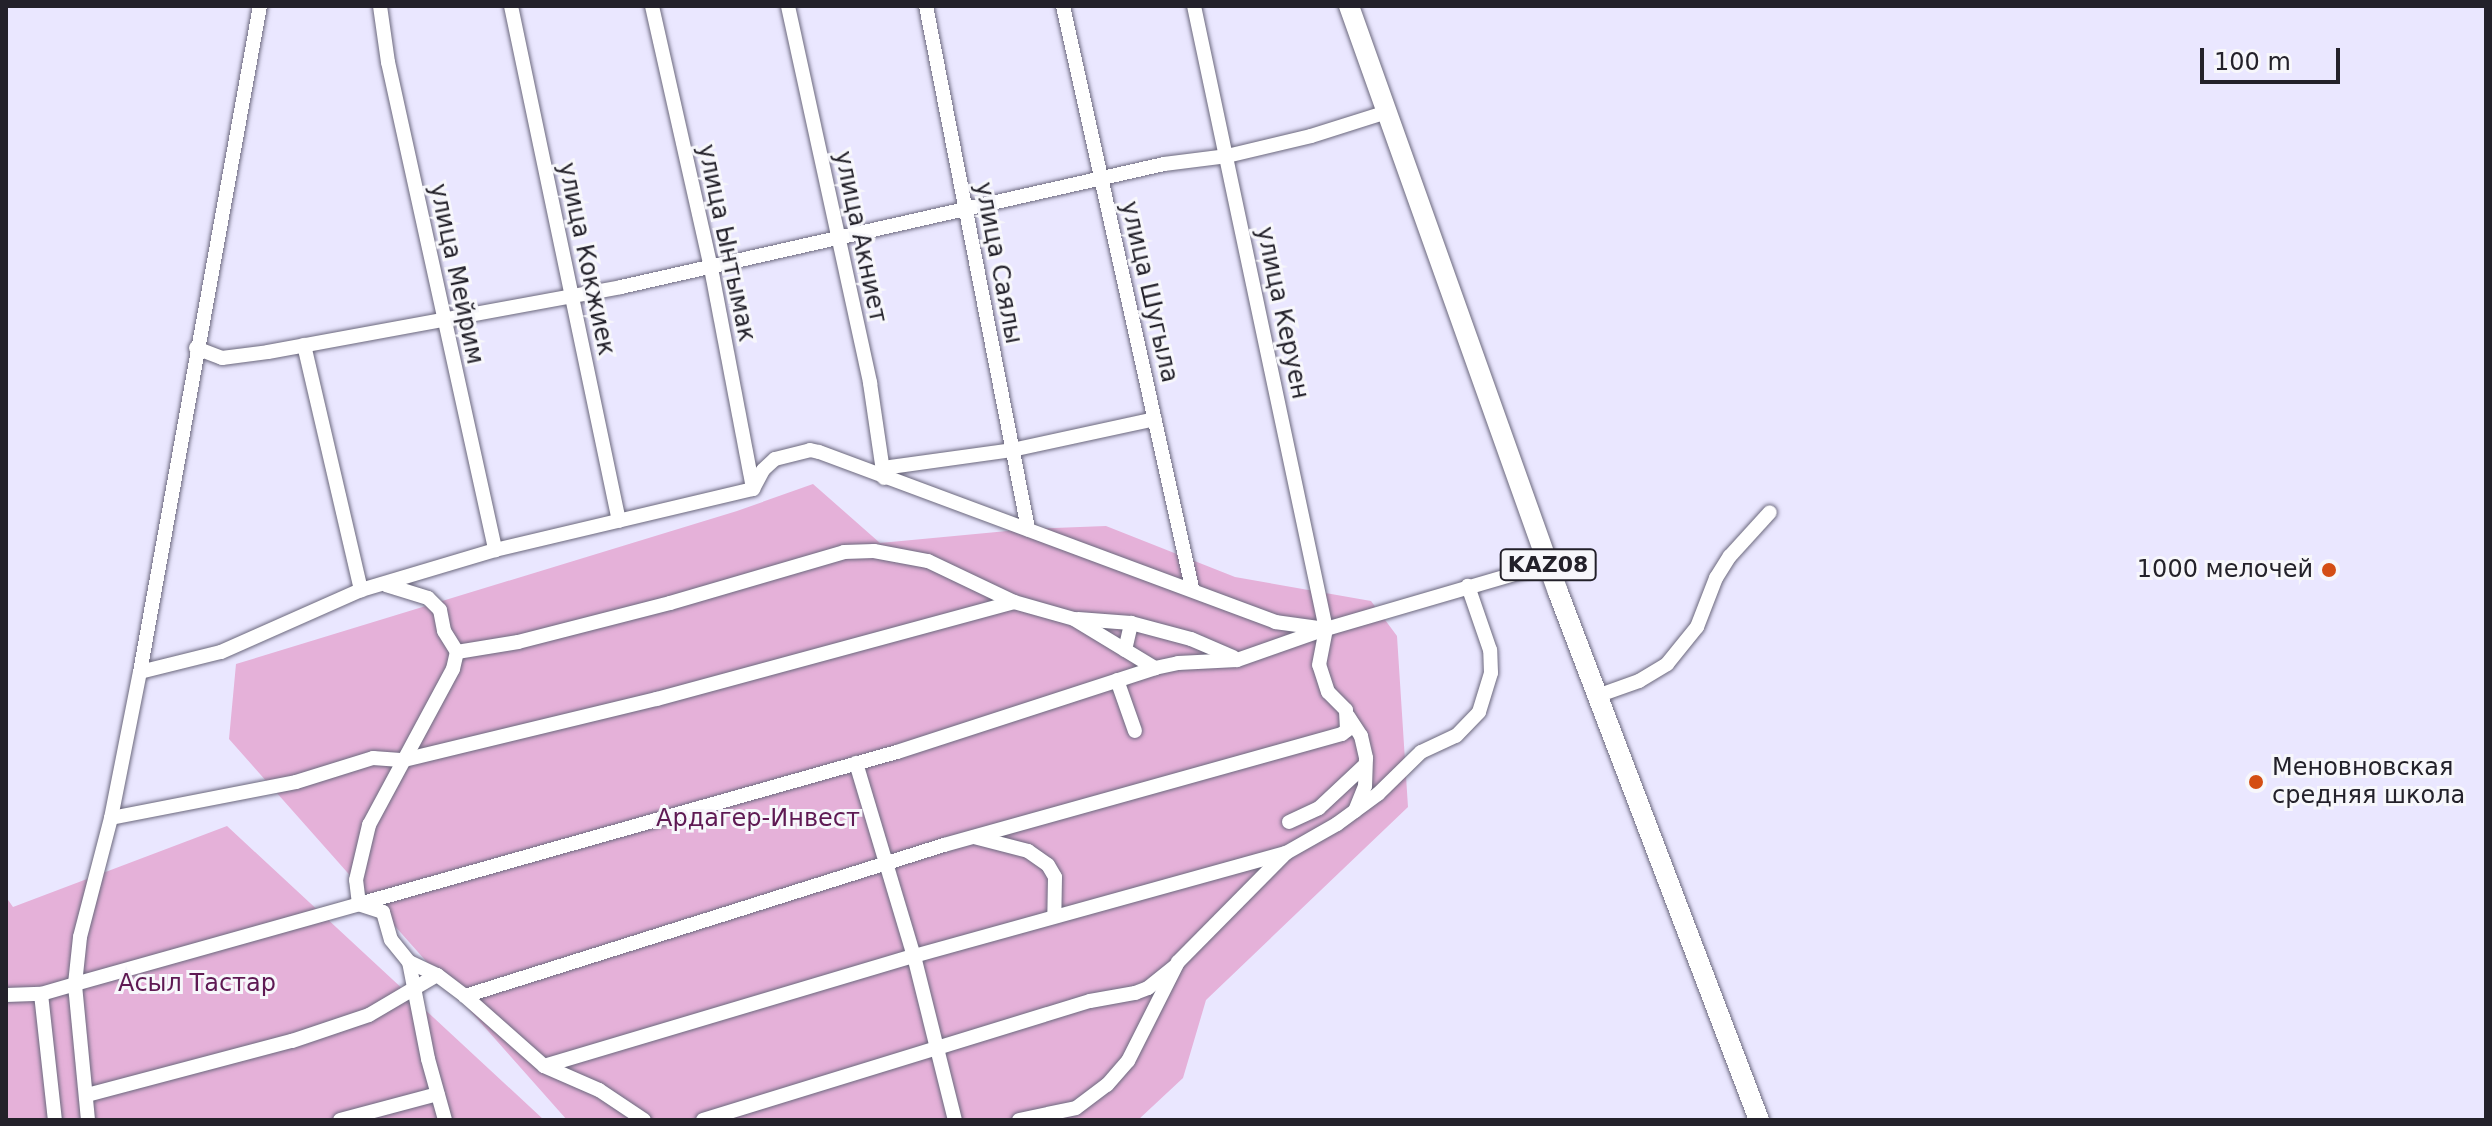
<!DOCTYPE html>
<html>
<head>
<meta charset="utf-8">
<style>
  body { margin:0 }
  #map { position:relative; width:2492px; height:1126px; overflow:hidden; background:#eae7ff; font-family:"DejaVu Sans",sans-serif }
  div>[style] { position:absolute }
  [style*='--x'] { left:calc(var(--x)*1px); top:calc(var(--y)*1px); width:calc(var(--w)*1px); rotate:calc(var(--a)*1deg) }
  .green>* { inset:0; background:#e5b1d9 }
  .roads { filter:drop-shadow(0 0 2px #6b687d) drop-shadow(0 0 2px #6b687d) }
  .minor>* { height:14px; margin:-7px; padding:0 7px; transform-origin:7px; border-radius:7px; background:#fff }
  .highway>* { height:20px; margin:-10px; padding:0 10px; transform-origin:10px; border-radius:10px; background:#fff }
  .dots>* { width:22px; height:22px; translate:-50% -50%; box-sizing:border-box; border:4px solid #f7f7fb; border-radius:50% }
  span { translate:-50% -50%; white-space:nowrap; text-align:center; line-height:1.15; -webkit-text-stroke:6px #f7f7fb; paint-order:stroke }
  .shield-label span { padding:2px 6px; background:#f7f7fb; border:2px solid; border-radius:6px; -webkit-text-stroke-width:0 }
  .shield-label { font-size:22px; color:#23212a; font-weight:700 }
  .street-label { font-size:24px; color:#23212a }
  .poi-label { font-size:24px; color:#23212a }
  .right { translate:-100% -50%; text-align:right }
  .left { translate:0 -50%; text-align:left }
  .park-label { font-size:24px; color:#5e1953 }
  .frame { position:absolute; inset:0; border:8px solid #23212a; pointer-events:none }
  .scale { position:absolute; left:2200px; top:48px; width:140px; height:36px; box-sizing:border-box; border:4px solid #23212a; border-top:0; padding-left:10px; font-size:24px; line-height:28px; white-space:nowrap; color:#23212a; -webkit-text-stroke:6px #f7f7fb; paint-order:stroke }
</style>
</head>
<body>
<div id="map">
  <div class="green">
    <i style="clip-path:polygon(813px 484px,880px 543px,1028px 529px,1106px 526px,1235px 577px,1371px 601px,1397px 636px,1408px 807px,1206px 1000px,1183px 1078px,1138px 1120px,567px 1120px,229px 739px,236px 664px,737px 511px)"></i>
    <i style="clip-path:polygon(227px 826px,544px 1120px,6px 1120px,6px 897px,13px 907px)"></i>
  </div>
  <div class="roads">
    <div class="minor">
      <i style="--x:380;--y:6;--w:57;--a:81.9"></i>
      <i style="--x:388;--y:62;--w:500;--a:77.6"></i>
      <i style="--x:511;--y:6;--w:526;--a:78.16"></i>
      <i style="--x:652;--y:6;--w:269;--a:77.3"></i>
      <i style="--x:711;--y:268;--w:225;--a:79.2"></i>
      <i style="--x:788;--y:6;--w:386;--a:77.7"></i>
      <i style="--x:870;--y:383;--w:96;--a:81.6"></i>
      <i style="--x:926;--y:6;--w:533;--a:78.96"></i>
      <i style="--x:1063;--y:6;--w:596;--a:77.5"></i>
      <i style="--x:304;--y:345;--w:252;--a:76.9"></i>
      <i style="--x:196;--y:348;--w:28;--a:21"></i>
      <i style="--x:222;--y:358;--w:46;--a:-7.4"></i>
      <i style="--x:268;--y:352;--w:359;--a:-10.4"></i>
      <i style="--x:621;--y:287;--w:557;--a:-12.76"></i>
      <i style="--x:1164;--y:164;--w:64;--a:-7.2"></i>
      <i style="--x:1227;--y:156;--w:86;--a:-13.4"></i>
      <i style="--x:1311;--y:136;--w:80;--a:-17.5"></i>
      <i style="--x:883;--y:468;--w:130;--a:-7.9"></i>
      <i style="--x:1012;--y:450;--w:146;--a:-12.2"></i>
      <i style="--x:386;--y:585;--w:44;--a:17.2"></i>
      <i style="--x:428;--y:598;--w:17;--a:45"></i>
      <i style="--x:440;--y:610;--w:21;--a:79"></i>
      <i style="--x:444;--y:631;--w:25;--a:58"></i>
      <i style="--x:457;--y:652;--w:62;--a:-9.3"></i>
      <i style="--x:518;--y:642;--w:157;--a:-14.4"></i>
      <i style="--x:670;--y:603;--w:181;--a:-16.3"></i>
      <i style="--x:844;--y:552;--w:30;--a:-2"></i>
      <i style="--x:874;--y:551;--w:55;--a:10.5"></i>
      <i style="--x:928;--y:561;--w:95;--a:25.5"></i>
      <i style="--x:1014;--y:602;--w:62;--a:15.8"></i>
      <i style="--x:1074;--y:619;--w:95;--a:31.2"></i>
      <i style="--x:1078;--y:619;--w:53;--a:4.3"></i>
      <i style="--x:1125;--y:650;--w:28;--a:-77"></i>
      <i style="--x:1131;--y:623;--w:62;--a:14.9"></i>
      <i style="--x:1191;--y:639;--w:46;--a:23.2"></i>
      <i style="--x:140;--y:672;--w:677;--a:-79.79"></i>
      <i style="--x:1117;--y:680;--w:54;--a:70.6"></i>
      <i style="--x:1597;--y:696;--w:45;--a:-19.7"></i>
      <i style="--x:1639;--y:681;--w:33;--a:-31"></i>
      <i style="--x:1667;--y:664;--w:48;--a:-51"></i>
      <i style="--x:1697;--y:627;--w:53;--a:-68.8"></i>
      <i style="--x:1716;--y:578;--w:26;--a:-58"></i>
      <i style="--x:1730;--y:556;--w:59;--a:-47.7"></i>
      <i style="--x:1348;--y:716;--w:24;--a:57"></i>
      <i style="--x:1361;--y:736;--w:23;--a:77"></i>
      <i style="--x:1366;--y:758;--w:28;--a:92"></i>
      <i style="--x:1365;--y:786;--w:27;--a:112"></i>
      <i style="--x:856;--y:763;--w:202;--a:73.3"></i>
      <i style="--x:914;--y:956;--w:169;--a:76"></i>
      <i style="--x:111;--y:818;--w:188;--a:-11"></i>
      <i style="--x:296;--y:782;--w:81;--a:-17.3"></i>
      <i style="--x:373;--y:758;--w:31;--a:4"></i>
      <i style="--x:404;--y:760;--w:260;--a:-13.6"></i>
      <i style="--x:657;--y:699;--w:370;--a:-15.2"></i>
      <i style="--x:1289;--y:822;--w:33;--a:-25"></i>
      <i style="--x:1319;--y:808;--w:62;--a:-43"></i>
      <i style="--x:974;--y:837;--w:56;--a:14.5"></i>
      <i style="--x:1028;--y:851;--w:24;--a:35"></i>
      <i style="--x:1048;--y:865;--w:14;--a:60"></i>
      <i style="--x:1055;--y:877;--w:39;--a:91"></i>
      <i style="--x:409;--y:962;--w:99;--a:78.9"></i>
      <i style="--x:428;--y:1059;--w:63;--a:74.4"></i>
      <i style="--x:41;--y:994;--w:127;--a:83.7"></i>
      <i style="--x:6;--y:995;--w:35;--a:-2"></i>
      <i style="--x:41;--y:994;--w:35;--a:-16"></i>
      <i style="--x:75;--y:984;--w:47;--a:-83.9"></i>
      <i style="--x:80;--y:937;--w:123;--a:-75.4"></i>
      <i style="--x:111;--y:818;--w:149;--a:-78.8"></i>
      <i style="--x:140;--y:672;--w:83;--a:-13.9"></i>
      <i style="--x:221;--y:652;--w:153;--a:-23.9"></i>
      <i style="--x:361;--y:590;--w:140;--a:-16.6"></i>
      <i style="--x:495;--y:550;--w:265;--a:-13.3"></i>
      <i style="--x:753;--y:489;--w:21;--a:-62"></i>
      <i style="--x:763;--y:470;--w:16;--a:-43"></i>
      <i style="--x:775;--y:459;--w:36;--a:-14"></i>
      <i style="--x:810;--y:450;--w:9;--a:13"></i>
      <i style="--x:819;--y:452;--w:487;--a:20.4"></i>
      <i style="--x:1275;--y:622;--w:51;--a:7.8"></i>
      <i style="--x:1326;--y:629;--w:231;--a:-16.3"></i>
      <i style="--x:465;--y:996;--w:502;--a:-17.5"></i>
      <i style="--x:944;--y:845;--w:413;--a:-15.6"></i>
      <i style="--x:1342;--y:734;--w:6;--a:-39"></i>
      <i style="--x:1347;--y:730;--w:20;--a:-93"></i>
      <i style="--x:1346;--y:710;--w:25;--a:-135"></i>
      <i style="--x:1328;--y:692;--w:28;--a:-108"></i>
      <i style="--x:1319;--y:665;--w:37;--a:-79"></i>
      <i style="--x:1326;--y:629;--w:637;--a:-101.96"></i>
      <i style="--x:544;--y:1066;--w:106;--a:-138.5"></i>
      <i style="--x:465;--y:996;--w:35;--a:-143"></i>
      <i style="--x:437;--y:975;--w:31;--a:-155"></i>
      <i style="--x:409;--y:962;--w:28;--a:-129"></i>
      <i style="--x:391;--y:940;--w:29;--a:-106"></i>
      <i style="--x:383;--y:912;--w:25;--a:-162"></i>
      <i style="--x:359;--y:904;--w:559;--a:-15.78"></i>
      <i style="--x:897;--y:752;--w:271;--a:-18"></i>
      <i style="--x:1155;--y:668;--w:24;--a:-12"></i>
      <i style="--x:1178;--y:663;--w:59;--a:-2.9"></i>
      <i style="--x:1237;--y:660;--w:90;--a:-19.4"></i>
      <i style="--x:87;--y:1095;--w:212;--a:-14.8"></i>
      <i style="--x:292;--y:1041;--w:81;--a:-18.7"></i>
      <i style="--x:369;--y:1015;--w:79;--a:-30.5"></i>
      <i style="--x:88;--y:1120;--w:137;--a:-95.5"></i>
      <i style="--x:75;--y:984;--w:295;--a:-15.7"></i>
      <i style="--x:359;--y:904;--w:24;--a:-97"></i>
      <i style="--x:356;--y:880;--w:57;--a:-76.7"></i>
      <i style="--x:369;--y:825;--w:177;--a:-61.7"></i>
      <i style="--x:453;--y:669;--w:17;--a:-77"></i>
      <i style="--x:340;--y:1120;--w:101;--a:-14.9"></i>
      <i style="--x:644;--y:1120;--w:54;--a:-146.3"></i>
      <i style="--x:599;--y:1090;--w:60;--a:-156.4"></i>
      <i style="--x:544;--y:1066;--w:386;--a:-16.6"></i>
      <i style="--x:914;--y:956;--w:386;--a:-15.5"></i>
      <i style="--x:1286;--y:853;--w:59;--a:-29.6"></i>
      <i style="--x:1337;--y:824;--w:51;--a:-36.2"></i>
      <i style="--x:1378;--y:794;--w:60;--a:-44.3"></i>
      <i style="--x:1421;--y:752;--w:38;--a:-25"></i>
      <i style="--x:1456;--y:736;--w:33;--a:-46"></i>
      <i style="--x:1479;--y:712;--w:41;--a:-72.9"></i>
      <i style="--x:1491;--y:673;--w:23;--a:-92"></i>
      <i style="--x:1490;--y:650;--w:68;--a:-109"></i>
      <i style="--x:703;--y:1120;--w:405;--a:-17.1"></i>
      <i style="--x:1090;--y:1001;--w:46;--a:-10.1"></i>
      <i style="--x:1135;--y:993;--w:14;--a:-21"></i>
      <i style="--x:1148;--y:988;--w:36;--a:-39"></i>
      <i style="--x:1019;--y:1120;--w:58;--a:-11.9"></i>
      <i style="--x:1076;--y:1108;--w:39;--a:-37"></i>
      <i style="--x:1107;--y:1085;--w:32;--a:-49"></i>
      <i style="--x:1128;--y:1061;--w:111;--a:-63.2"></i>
      <i style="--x:1178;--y:962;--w:153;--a:-45.3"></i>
    </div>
    <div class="highway">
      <i style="--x:1349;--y:6;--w:622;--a:70.37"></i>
      <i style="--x:1558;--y:592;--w:565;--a:69.16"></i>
    </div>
  </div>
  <div class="dots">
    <i style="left:2329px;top:570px;background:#d44e14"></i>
    <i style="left:2256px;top:782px;background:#d44e14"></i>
  </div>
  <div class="shield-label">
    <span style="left:1548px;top:565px">KAZ08</span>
  </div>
  <div class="street-label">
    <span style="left:860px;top:237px;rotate:78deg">улица Акниет</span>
    <span style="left:726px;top:243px;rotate:78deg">улица Ынтымак</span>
    <span style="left:586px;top:259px;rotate:78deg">улица Кокжиек</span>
    <span style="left:998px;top:263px;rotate:79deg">улица Саялы</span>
    <span style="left:456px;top:274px;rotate:78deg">улица Мейрим</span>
    <span style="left:1149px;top:292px;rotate:77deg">улица Шугыла</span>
    <span style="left:1282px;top:313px;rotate:78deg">улица Керуен</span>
  </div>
  <div class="poi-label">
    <span class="right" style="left:2313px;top:570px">1000 мелочей</span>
    <span class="left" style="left:2272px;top:782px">Меновновская<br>средняя школа</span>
  </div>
  <div class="park-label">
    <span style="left:758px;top:819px">Ардагер-Инвест</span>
    <span style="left:197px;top:984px">Асыл Тастар</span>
  </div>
  <div class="frame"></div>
  <div class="scale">100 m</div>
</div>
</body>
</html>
